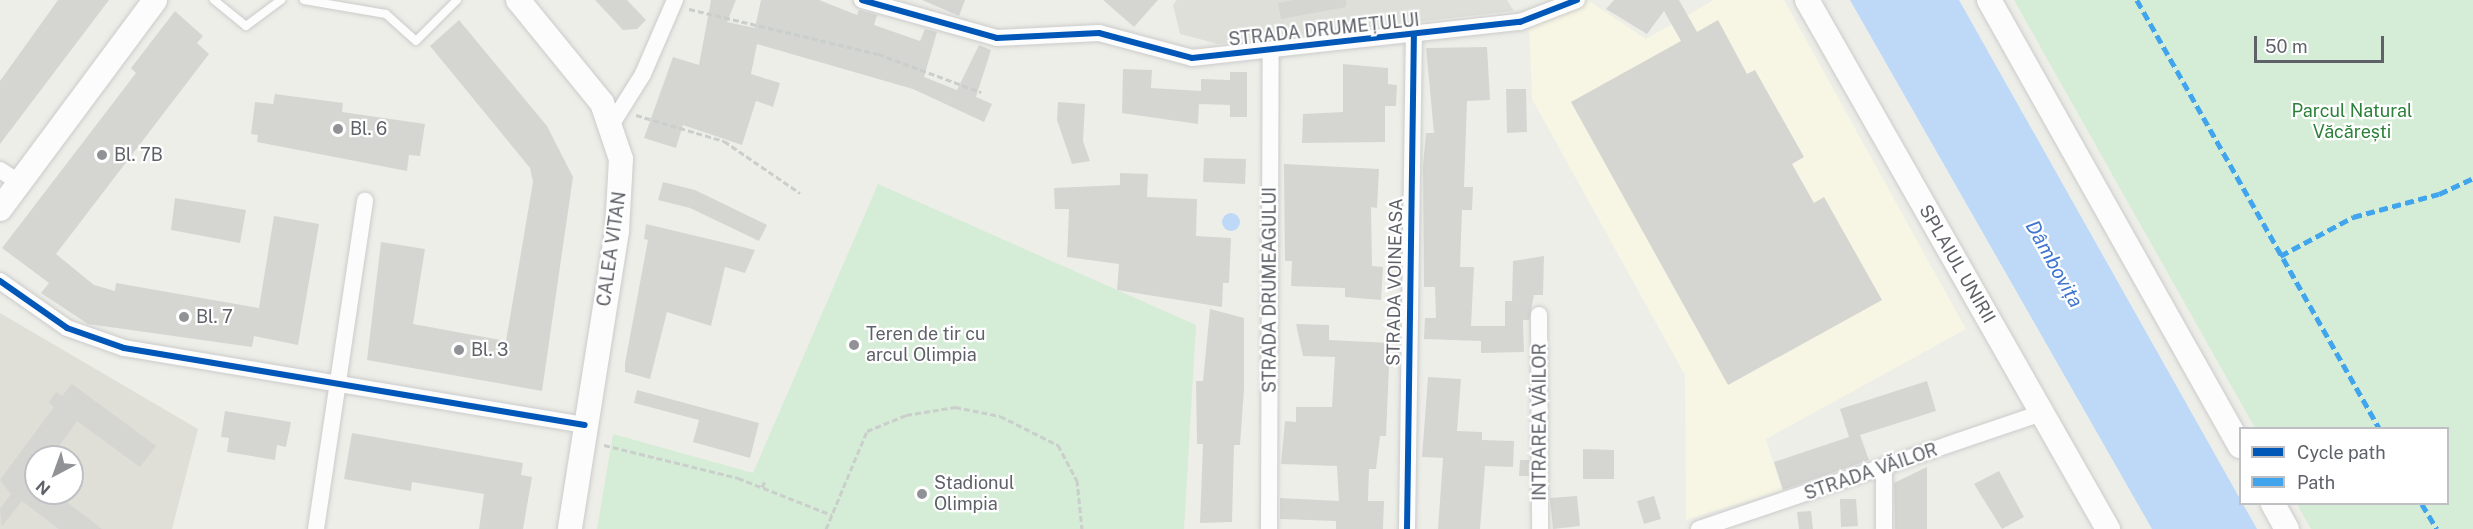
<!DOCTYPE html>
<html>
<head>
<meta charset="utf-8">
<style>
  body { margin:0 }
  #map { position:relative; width:2473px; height:529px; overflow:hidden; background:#eeeee9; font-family:"Public Sans",sans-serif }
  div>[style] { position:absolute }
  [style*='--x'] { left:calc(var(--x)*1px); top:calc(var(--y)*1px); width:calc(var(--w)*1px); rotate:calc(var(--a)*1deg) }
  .commercial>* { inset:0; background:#f7f5e3 }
  .industrial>* { inset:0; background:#dfdfda }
  .education>* { inset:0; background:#dfded7 }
  .green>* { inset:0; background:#d5ecd6 }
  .water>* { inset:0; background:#bed9f8 }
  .round { border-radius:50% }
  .building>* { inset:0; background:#d5d5d2 }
  .path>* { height:3px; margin-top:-1.5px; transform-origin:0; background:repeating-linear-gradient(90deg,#cacfcc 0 6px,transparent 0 9px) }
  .roads { filter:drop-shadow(0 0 2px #cbcccb) drop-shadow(0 0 2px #cbcccb) }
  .lane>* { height:8px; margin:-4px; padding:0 4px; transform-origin:4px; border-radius:4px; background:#fcfcfc }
  .street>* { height:16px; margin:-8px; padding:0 8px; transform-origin:8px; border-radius:8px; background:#fcfcfc }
  .secondary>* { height:24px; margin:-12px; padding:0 12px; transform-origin:12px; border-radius:12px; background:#fcfcfc }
  .quiet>* { height:4.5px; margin-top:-2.25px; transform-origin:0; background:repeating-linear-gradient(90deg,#41a5ee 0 9px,transparent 0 13.5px) }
  .cycleway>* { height:6px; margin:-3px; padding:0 3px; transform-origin:3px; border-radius:3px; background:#0057b8 }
  .dots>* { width:16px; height:16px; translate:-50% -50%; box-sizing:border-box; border:3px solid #fff; border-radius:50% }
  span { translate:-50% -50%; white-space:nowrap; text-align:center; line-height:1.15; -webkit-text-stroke:4.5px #fff; paint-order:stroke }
  .street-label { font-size:18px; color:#5e6168 }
  .park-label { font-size:18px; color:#2b8139 }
  .poi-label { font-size:18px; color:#5e6168 }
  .left { translate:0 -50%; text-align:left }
  .water-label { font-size:20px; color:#3e75d0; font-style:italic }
  .legend { position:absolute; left:2239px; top:427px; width:210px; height:78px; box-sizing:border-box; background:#fff; border:2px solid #bfc0c3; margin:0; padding:8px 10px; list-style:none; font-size:18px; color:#5e6168 }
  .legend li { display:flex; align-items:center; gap:12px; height:30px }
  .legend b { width:30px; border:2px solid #bfc0c3 }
  .north { position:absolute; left:24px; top:445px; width:60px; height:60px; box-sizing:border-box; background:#fff; border:2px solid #bfc0c3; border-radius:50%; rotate:221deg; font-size:16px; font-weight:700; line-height:24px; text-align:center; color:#5e6168 }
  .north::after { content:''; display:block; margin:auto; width:21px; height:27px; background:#909295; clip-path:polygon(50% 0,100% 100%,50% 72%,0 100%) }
  .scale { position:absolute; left:2254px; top:36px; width:130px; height:27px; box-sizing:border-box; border:3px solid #5e6168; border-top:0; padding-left:8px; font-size:18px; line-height:21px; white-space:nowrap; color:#5e6168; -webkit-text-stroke:4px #fff; paint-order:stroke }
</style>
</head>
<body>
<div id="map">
  <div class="commercial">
    <i style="clip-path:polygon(1714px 0,1784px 0,1966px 329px,1766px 439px,1782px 490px,1686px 520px,1685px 375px,1532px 99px,1529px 28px,1589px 1px,1646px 39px)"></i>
  </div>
  <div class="industrial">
    <i style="clip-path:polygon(1177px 0,1507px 0,1514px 11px,1218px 44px,1180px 34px,1173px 5px)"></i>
  </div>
  <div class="education">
    <i style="clip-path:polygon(evenodd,0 313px,198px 429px,172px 529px,0 529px,0 313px,36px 457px,72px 457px,72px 493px,36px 493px,36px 457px)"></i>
  </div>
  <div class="green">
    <i style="clip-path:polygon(2014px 0,2473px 0,2473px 529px,2311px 529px,2297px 504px,2448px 504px,2448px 428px,2255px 428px)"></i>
    <i style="clip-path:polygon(878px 184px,1196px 325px,1184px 529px,597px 529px,613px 434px,753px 473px)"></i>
  </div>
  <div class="water">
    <i style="clip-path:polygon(1850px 0,1959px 0,2257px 529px,2152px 529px)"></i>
    <i class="round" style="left:1222px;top:213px;width:18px;height:18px"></i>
  </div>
  <div class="building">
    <i style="clip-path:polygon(58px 0,109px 0,0 144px,0 81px)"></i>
    <i style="clip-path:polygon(595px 0,627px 0,646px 20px,637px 29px,623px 30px)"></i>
    <i style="clip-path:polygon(711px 0,736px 0,727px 22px,755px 28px,761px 0,819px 0,857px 15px,859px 10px,877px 15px,874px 25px,920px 41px,925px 29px,937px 32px,924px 77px,957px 90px,979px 45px,991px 50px,976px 97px,992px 104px,984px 122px,913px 89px,757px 44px,751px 74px,780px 83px,773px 107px,756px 101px,742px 145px,683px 125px,676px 148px,644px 138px,673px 57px,699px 65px)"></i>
    <i style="clip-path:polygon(922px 0,965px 0,959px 16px)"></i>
    <i style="clip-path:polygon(1103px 0,1158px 0,1134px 27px)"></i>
    <i style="clip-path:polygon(1293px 0,1346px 0,1346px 7px,1281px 19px,1278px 3px)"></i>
    <i style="clip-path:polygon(1614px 0,1679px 0,1697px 32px,1718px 20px,1747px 74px,1755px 70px,1804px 157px,1792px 164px,1814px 203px,1824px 197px,1882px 300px,1728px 385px,1571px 102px,1681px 41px,1664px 11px,1647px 34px,1606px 9px)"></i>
    <i style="clip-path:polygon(175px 11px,203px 36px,197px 43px,209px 54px,56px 254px,94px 285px,115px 291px,116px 283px,259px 308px,274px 216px,319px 224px,298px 345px,254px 336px,252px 347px,88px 324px,41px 293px,49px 283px,2px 248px,136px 73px,131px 68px)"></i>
    <i style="clip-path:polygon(459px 20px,547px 126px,573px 177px,542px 391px,367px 360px,381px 242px,425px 249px,413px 324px,506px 341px,533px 182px,530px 168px,430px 46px)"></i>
    <i style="clip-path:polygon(1487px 47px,1490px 100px,1467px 101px,1464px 187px,1473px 187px,1472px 210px,1462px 210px,1460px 267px,1474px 267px,1471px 326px,1505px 326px,1505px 301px,1512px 301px,1513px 261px,1544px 256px,1543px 295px,1534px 295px,1529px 320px,1523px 320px,1524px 352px,1481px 353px,1481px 341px,1424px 339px,1425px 318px,1436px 318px,1435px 287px,1424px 287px,1423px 166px,1426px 133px,1434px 133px,1426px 48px)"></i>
    <i style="clip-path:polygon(1343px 64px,1388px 68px,1388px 84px,1397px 85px,1396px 106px,1385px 106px,1385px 142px,1302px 143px,1303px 114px,1343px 112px)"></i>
    <i style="clip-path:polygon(1123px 69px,1152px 70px,1151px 88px,1201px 91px,1201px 79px,1230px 80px,1230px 72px,1247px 72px,1247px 117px,1230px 117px,1230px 105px,1199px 104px,1198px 124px,1122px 113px)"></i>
    <i style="clip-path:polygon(1506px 89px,1526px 89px,1527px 132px,1507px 133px)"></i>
    <i style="clip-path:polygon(275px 94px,343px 103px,342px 112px,425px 124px,420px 156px,409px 155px,407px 171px,257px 142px,258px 135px,251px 134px,255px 102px,273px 104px)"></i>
    <i style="clip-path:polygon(1058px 102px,1085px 104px,1083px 141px,1090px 161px,1072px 164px,1057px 120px)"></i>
    <i style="clip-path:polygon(1204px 158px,1246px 159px,1245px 184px,1203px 182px)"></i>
    <i style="clip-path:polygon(1284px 164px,1379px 169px,1377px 208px,1371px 207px,1372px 266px,1383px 267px,1381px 300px,1345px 297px,1345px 288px,1291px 286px,1292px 261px,1285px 261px)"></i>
    <i style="clip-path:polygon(1120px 173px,1148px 174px,1147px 197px,1197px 199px,1196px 236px,1231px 238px,1229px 283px,1223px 283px,1222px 307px,1117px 290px,1119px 264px,1067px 257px,1069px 209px,1055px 209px,1054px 188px,1120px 185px)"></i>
    <i style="clip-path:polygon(663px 182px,695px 190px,767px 225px,759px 241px,690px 208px,658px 200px)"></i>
    <i style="clip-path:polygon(175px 198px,246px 210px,240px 243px,171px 230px)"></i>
    <i style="clip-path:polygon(646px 224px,755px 250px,745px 273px,725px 267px,711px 326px,667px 312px,650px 379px,625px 372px,625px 363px,648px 240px,644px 239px)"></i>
    <i style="clip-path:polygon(1210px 309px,1244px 318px,1244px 389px,1240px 445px,1234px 445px,1232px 522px,1200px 523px,1203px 444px,1197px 444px,1196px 381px,1203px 381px)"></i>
    <i style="clip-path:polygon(1296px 324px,1329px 325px,1329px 340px,1390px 343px,1386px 436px,1380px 436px,1376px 469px,1369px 469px,1368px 501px,1384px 501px,1383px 529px,1336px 529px,1336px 521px,1280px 519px,1280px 498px,1339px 501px,1337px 466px,1281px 464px,1285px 421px,1296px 422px,1296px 407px,1332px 407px,1335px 357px,1303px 356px)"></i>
    <i style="clip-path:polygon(1428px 377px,1461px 379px,1457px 431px,1482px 432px,1482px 440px,1514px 441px,1513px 467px,1485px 466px,1480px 529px,1438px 529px,1443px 458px,1422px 457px)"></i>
    <i style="clip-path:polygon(1927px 381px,1936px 411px,1860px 435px,1869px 460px,1783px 490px,1774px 462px,1849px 437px,1840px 409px)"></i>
    <i style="clip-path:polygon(72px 384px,156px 446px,140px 467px,77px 421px,51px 457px,36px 457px,36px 493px,55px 493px,102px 529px,59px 529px,22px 501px,2px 526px,0 509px,11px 494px,0 480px,54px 407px,49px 402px,56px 392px,62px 396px)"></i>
    <i style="clip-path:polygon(637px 390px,759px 423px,750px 458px,693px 442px,699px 420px,634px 403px)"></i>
    <i style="clip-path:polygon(225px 411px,291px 422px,286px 447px,277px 445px,275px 460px,227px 452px,229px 438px,221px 437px)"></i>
    <i style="clip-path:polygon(352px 433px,523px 463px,521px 475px,532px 477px,523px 529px,479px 529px,484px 494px,412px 482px,411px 491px,344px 479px)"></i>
    <i style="clip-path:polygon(1583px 449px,1614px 450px,1614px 479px,1583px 479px)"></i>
    <i style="clip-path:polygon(1520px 460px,1529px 460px,1529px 476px,1519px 476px)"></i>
    <i style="clip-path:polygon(1927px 467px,1927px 529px,1895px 529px,1894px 483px)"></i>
    <i style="clip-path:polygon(1999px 471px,2024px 517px,2002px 529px,1974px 484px)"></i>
    <i style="clip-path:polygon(1577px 496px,1580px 526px,1553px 529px,1550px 498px)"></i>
    <i style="clip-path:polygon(1654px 496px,1661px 519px,1644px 524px,1637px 501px)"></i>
    <i style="clip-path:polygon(1840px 499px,1856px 499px,1858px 526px,1841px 527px)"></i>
    <i style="clip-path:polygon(1811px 511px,1813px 529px,1799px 529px,1797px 512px)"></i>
  </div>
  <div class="path">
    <i style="--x:689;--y:9;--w:194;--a:13.4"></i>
    <i style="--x:878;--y:54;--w:110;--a:20.3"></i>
    <i style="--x:636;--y:115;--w:92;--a:16.5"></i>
    <i style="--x:724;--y:141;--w:92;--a:34.4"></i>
    <i style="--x:604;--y:445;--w:138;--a:13.8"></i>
    <i style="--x:738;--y:478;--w:101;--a:21.5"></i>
    <i style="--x:762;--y:487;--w:9;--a:-63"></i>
    <i style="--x:826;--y:529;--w:106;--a:-67.3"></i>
    <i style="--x:867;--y:431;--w:42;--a:-22.3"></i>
    <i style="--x:906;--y:415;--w:50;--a:-9.3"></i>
    <i style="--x:955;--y:407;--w:46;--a:11.3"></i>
    <i style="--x:1000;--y:416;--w:65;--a:26.6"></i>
    <i style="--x:1058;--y:445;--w:40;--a:62"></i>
    <i style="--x:1077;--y:480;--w:49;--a:84.2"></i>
  </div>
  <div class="roads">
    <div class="lane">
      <i style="--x:214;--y:0;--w:41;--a:39.1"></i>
      <i style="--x:246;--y:26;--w:44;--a:-36.6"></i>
      <i style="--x:304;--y:0;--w:83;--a:9.7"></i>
      <i style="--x:386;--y:14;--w:40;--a:42"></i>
      <i style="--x:416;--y:41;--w:58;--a:-45"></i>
    </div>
    <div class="street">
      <i style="--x:862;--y:0;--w:140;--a:15.7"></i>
      <i style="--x:997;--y:38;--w:102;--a:-2.8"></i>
      <i style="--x:1099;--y:33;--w:96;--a:15"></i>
      <i style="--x:1192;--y:58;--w:330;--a:-6.3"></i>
      <i style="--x:1520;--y:22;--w:61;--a:-21.1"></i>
      <i style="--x:613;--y:122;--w:57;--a:-58"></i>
      <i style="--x:643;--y:74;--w:81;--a:-66.6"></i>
      <i style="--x:0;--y:170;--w:24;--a:33"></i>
      <i style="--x:0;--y:281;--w:82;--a:35"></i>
      <i style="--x:67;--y:328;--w:60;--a:19.3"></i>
      <i style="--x:124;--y:348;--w:467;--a:9.5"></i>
      <i style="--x:1539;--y:315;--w:214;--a:89.7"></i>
      <i style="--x:1884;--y:469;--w:60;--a:90"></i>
      <i style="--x:316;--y:529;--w:332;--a:-81.5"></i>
      <i style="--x:1269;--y:529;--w:478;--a:-89.8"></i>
      <i style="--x:1407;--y:529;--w:493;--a:-89.2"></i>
      <i style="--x:1699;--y:529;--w:362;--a:-18.7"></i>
    </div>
    <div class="secondary">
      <i style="--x:518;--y:0;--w:133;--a:50.8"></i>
      <i style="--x:602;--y:103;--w:59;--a:71.3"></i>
      <i style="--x:621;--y:159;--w:72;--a:93.2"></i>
      <i style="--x:617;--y:231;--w:302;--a:99"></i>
      <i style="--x:1807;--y:0;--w:609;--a:60.36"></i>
      <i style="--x:1989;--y:0;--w:512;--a:60.63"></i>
      <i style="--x:0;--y:209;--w:260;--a:-53.4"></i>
      <i style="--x:2273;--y:504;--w:29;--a:61"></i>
    </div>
  </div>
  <div class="quiet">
    <i style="--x:2137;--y:0;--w:492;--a:60.5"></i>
    <i style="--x:2280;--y:256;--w:83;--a:-28.1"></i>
    <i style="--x:2353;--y:217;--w:89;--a:-15"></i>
    <i style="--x:2439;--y:194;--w:38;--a:-25"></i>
    <i style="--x:2422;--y:504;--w:29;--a:59"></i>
  </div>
  <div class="cycleway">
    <i style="--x:862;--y:0;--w:140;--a:15.7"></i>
    <i style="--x:997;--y:38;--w:102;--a:-2.8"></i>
    <i style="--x:1099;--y:33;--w:96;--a:15"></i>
    <i style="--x:1192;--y:58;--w:330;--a:-6.3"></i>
    <i style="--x:1520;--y:22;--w:61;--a:-21.1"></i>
    <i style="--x:0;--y:281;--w:82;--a:35"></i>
    <i style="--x:67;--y:328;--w:60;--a:19.3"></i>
    <i style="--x:124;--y:348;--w:467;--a:9.5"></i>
    <i style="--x:1407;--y:529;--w:493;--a:-89.2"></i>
  </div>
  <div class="dots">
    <i style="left:338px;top:129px;background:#909295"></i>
    <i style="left:102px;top:155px;background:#909295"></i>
    <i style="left:184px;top:317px;background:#909295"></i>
    <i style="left:854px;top:345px;background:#909295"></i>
    <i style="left:459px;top:350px;background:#909295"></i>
    <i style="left:922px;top:494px;background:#909295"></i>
  </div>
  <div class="street-label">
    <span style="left:1324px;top:30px;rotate:-6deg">STRADA DRUMEȚULUI</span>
    <span style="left:612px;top:249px;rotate:-82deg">CALEA VITAN</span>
    <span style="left:1957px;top:264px;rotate:60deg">SPLAIUL UNIRII</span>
    <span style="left:1395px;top:282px;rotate:-89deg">STRADA VOINEASA</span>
    <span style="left:1270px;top:290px;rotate:-90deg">STRADA DRUMEAGULUI</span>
    <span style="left:1540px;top:422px;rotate:-90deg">INTRAREA VĂILOR</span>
    <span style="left:1871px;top:472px;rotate:-19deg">STRADA VĂILOR</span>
  </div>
  <div class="park-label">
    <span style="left:2352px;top:122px">Parcul Natural<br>Văcărești</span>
  </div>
  <div class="poi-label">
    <span class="left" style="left:350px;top:129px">Bl. 6</span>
    <span class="left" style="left:114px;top:155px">Bl. 7B</span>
    <span class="left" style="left:196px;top:317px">Bl. 7</span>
    <span class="left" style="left:866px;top:345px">Teren de tir cu<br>arcul Olimpia</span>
    <span class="left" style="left:471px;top:350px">Bl. 3</span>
    <span class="left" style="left:934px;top:494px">Stadionul<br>Olimpia</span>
  </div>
  <div class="water-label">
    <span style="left:2054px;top:264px;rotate:61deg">Dâmbovița</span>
  </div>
  <ul class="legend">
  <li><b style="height:8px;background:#0057b8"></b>Cycle path</li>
  <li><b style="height:8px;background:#41a5ee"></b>Path</li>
  </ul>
  <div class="north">N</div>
  <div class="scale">50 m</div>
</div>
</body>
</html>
